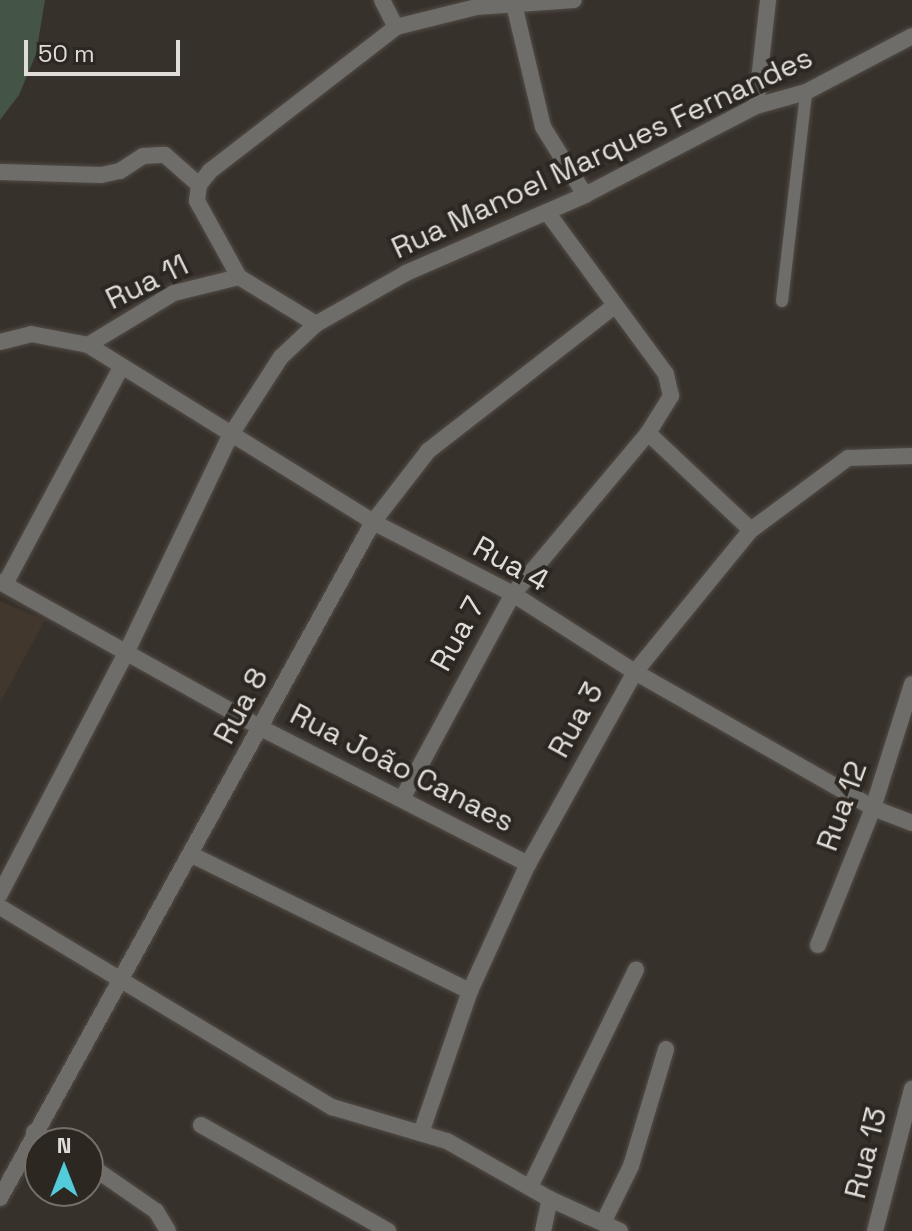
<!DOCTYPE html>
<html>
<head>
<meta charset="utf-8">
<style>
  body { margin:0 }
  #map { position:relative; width:912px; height:1231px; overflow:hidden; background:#37312b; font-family:"Space Grotesk",sans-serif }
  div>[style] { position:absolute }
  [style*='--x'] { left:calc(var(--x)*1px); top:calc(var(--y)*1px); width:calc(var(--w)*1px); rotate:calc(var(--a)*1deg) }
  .built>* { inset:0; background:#42372c }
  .green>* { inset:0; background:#445545 }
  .roads { filter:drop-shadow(0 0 2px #524c47) drop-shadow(0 0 2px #524c47) }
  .lane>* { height:12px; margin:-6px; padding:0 6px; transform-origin:6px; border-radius:6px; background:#6f6d6a }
  .street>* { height:16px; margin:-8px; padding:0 8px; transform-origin:8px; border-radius:8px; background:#6f6d6a }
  span { translate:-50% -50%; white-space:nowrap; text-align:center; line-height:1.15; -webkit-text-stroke:8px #2d2721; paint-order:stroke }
  .street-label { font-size:30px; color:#e0dcd8 }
  .north { position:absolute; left:24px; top:1127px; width:80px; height:80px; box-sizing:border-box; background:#2d2721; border:2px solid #756f6a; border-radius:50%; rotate:0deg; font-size:22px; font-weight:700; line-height:32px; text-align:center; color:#e0dcd8 }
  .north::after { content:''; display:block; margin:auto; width:28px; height:36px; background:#53cbda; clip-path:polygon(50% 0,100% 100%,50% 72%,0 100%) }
  .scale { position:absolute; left:24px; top:40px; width:156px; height:36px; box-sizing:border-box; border:4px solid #e0dcd8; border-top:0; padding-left:10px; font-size:24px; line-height:28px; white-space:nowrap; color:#e0dcd8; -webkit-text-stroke:6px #2d2721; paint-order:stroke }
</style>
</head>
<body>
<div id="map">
  <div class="built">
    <i style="clip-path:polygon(0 601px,45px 620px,0 703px)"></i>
  </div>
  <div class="green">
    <i style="clip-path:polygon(0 0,45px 0,36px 54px,19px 95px,0 120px)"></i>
  </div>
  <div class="roads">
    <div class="lane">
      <i style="--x:782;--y:301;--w:210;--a:-83.4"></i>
    </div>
    <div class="street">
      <i style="--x:382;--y:0;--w:30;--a:63"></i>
      <i style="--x:513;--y:0;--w:130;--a:76.7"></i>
      <i style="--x:543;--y:127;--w:80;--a:58.3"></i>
      <i style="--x:756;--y:106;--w:107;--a:-83.5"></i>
      <i style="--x:0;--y:172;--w:101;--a:1.7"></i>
      <i style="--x:101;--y:175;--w:19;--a:-12"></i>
      <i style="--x:120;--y:171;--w:27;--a:-33"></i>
      <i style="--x:143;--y:156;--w:22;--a:-3"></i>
      <i style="--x:165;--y:155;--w:45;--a:41.4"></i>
      <i style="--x:239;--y:277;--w:87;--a:-118.9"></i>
      <i style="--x:197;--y:201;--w:16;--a:-83"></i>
      <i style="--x:199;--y:185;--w:18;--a:-52"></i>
      <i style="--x:210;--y:171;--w:235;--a:-37.7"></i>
      <i style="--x:396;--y:27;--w:82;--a:-14"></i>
      <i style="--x:476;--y:7;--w:98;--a:-4.1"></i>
      <i style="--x:0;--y:342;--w:32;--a:-14"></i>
      <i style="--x:31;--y:334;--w:58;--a:10.9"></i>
      <i style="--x:88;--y:345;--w:335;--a:31.8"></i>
      <i style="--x:373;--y:522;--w:157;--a:27.2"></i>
      <i style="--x:513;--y:594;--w:145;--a:32.6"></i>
      <i style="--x:635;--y:672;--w:274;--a:29.7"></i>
      <i style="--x:873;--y:808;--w:42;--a:21"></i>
      <i style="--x:88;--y:345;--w:100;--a:-31.2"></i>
      <i style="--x:174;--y:293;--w:67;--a:-13.8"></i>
      <i style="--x:239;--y:277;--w:90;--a:31.4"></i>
      <i style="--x:648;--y:433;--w:141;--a:43.3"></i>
      <i style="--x:0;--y:582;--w:299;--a:29.2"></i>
      <i style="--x:261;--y:728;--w:300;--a:27"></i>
      <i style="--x:5;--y:584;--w:245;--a:-61.8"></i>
      <i style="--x:402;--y:799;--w:233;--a:-61.6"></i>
      <i style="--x:513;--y:594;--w:210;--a:-50"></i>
      <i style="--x:648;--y:433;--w:44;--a:-58.1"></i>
      <i style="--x:671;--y:396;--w:23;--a:-103"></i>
      <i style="--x:666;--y:374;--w:201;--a:-126.3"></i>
      <i style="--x:192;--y:855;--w:309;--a:26.1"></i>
      <i style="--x:0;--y:894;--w:272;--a:-62.4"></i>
      <i style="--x:126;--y:653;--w:241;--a:-64.4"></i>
      <i style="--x:230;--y:436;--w:94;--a:-57.2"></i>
      <i style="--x:281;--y:357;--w:48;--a:-43.3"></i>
      <i style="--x:316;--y:324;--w:103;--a:-29.5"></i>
      <i style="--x:406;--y:273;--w:195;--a:-23.5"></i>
      <i style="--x:585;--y:195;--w:193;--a:-27.5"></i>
      <i style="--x:756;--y:106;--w:52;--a:-15.6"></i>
      <i style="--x:806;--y:92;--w:120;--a:-27.8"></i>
      <i style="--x:0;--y:907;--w:388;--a:31.1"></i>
      <i style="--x:332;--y:1107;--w:120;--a:16.5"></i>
      <i style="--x:447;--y:1141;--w:118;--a:29.4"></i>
      <i style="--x:550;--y:1199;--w:77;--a:24.6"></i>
      <i style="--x:818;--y:945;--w:148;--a:-68.1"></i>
      <i style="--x:873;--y:808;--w:130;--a:-72.5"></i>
      <i style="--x:201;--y:1125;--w:215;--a:29.5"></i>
      <i style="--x:34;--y:1132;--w:21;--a:31"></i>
      <i style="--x:421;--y:1133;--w:150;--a:-71"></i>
      <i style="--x:470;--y:991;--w:140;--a:-65.5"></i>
      <i style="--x:528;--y:864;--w:220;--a:-60.9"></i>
      <i style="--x:635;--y:672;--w:183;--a:-50.8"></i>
      <i style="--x:751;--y:530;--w:121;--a:-36.6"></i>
      <i style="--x:848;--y:458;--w:64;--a:-1.8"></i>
      <i style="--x:88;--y:1164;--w:83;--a:34.7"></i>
      <i style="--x:156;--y:1211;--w:23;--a:59"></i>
      <i style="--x:530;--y:1187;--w:242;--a:-64"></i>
      <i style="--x:0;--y:1198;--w:772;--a:-61.11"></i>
      <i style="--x:373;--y:522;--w:90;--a:-52.2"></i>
      <i style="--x:428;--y:451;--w:234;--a:-37.9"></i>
      <i style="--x:603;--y:1223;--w:64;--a:-63.8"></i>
      <i style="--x:631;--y:1166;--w:122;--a:-73.3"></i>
      <i style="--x:543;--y:1231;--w:33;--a:-78"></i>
      <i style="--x:875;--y:1231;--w:147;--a:-75.4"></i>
    </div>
  </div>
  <div class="street-label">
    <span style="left:602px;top:153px;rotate:-25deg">Rua Manoel Marques Fernandes</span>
    <span style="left:147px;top:282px;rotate:-26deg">Rua 11</span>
    <span style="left:511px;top:564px;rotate:29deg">Rua 4</span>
    <span style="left:458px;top:634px;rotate:-61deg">Rua 7</span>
    <span style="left:241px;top:706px;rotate:-62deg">Rua 8</span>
    <span style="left:576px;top:720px;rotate:-61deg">Rua 3</span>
    <span style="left:402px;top:768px;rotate:27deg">Rua João Canaes</span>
    <span style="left:842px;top:806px;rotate:-70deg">Rua 12</span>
    <span style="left:866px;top:1153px;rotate:-76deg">Rua 13</span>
  </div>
  <div class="north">N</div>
  <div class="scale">50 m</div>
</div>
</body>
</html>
